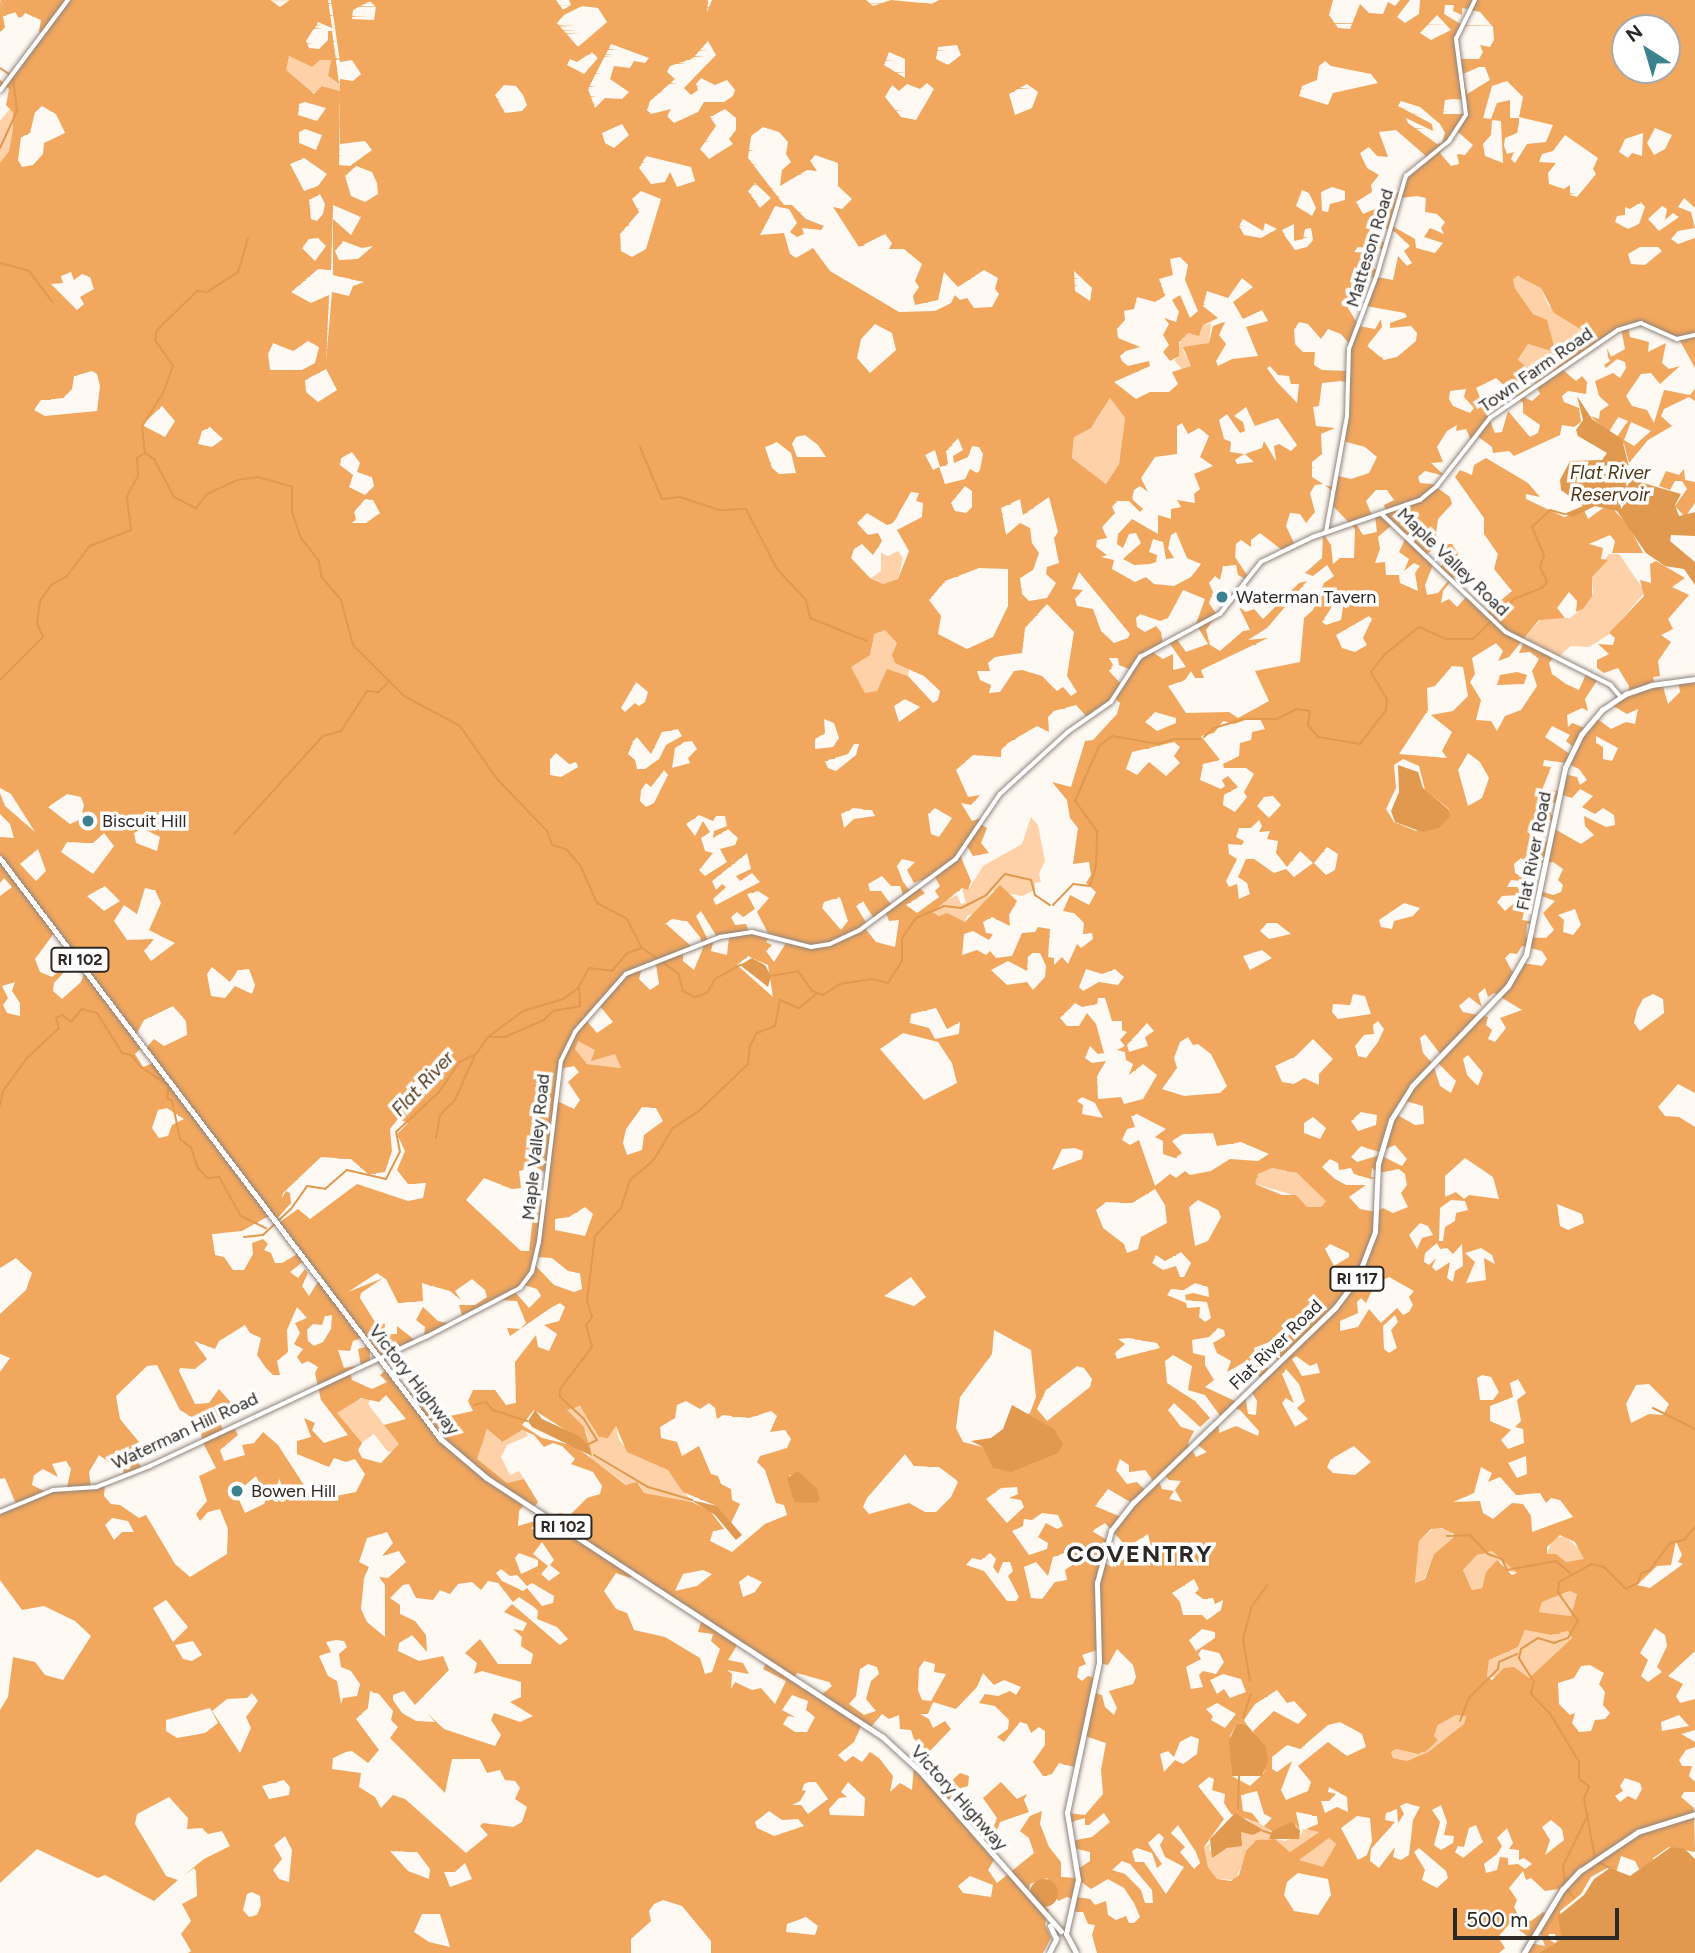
<!DOCTYPE html>
<html>
<head>
<meta charset="utf-8">
<style>
  body { margin:0 }
  #map { position:relative; width:1695px; height:1953px; overflow:hidden; background:#fff9f3; font-family:Figtree,sans-serif }
  div>[style] { position:absolute }
  [style*='--x'] { left:calc(var(--x)*1px); top:calc(var(--y)*1px); width:calc(var(--w)*1px); rotate:calc(var(--a)*1deg) }
  .green>* { inset:0; background:#ffd1a8 }
  .forest>* { inset:0; background:#f1a75e }
  .water>* { inset:0; background:#e1984f }
  .round { border-radius:50% }
  .stream>* { height:2px; margin:-1px; padding:0 1px; transform-origin:1px; border-radius:1px; background:#e1984f }
  .roads { filter:drop-shadow(0 0 2px #8d837c) drop-shadow(0 0 2px #8d837c) }
  .minor>* { height:3.5px; margin:-1.75px; padding:0 1.75px; transform-origin:1.75px; border-radius:1.75px; background:#fff }
  .major>* { height:4.5px; margin:-2.25px; padding:0 2.25px; transform-origin:2.25px; border-radius:2.25px; background:#fff }
  .dots>* { width:19px; height:19px; translate:-50% -50%; box-sizing:border-box; border:4px solid #fff; border-radius:50% }
  span { translate:-50% -50%; white-space:nowrap; text-align:center; line-height:1.15; -webkit-text-stroke:7px #fff; paint-order:stroke }
  .shield-label span { padding:2px 5px; background:#fff; border:2px solid; border-radius:5px; -webkit-text-stroke-width:0 }
  .shield-label { font-size:16px; color:#2c2825; font-weight:700 }
  .street-label { font-size:18px; color:#2c2825 }
  .poi-label { font-size:18px; color:#2c2825 }
  .left { translate:0 -50%; text-align:left }
  .water-label { font-size:19px; color:#523415; font-style:italic }
  .district-label { font-size:24px; color:#2c2825; font-weight:700; letter-spacing:2px }
  .north { position:absolute; left:1611px; top:14px; width:70px; height:70px; box-sizing:border-box; background:#fff; border:2px solid #aba9a8; border-radius:50%; rotate:323deg; font-size:19px; font-weight:700; line-height:28px; text-align:center; color:#2c2825 }
  .north::after { content:''; display:block; margin:auto; width:24px; height:32px; background:#3c818e; clip-path:polygon(50% 0,100% 100%,50% 72%,0 100%) }
  .scale { position:absolute; left:1453px; top:1908px; width:166px; height:32px; box-sizing:border-box; border:4px solid #2c2825; border-top:0; padding-left:9px; font-size:21px; line-height:24px; white-space:nowrap; color:#2c2825; -webkit-text-stroke:5px #fff; paint-order:stroke }
</style>
</head>
<body>
<div id="map">
  <div class="green">
    <i style="clip-path:polygon(290px 56px,312px 67px,319px 60px,331px 60px,328px 76px,340px 85px,340px 91px,323px 86px,318px 93px,309px 92px,288px 75px,285px 62px)"></i>
    <i style="clip-path:polygon(17px 100px,17px 139px,0 164px,0 121px)"></i>
    <i style="clip-path:polygon(1523px 276px,1541px 288px,1548px 305px,1588px 333px,1574px 346px,1558px 373px,1543px 380px,1518px 361px,1528px 344px,1551px 351px,1554px 346px,1543px 319px,1533px 314px,1515px 288px,1513px 278px)"></i>
    <i style="clip-path:polygon(1211px 323px,1209px 343px,1183px 350px,1191px 366px,1183px 370px,1175px 361px,1181px 340px,1188px 333px,1200px 334px,1203px 325px)"></i>
    <i style="clip-path:polygon(1110px 398px,1125px 418px,1119px 464px,1106px 484px,1072px 458px,1074px 437px,1096px 421px)"></i>
    <i style="clip-path:polygon(898px 551px,903px 558px,898px 579px,883px 584px,871px 578px,881px 571px,881px 553px,888px 556px)"></i>
    <i style="clip-path:polygon(1609px 554px,1619px 554px,1645px 592px,1608px 635px,1589px 647px,1571px 646px,1558px 657px,1522px 641px,1542px 618px,1570px 618px,1583px 608px,1593px 593px,1592px 577px)"></i>
    <i style="clip-path:polygon(899px 622px,898px 649px,909px 669px,908px 676px,895px 672px,875px 693px,865px 693px,850px 667px,860px 660px,878px 625px)"></i>
    <i style="clip-path:polygon(1031px 817px,1038px 825px,1045px 861px,1039px 874px,1041px 882px,1035px 883px,1035px 890px,1022px 896px,992px 891px,978px 912px,967px 916px,965px 922px,933px 914px,930px 908px,957px 895px,961px 904px,966px 903px,962px 888px,968px 890px,983px 866px,1022px 844px)"></i>
    <i style="clip-path:polygon(578px 1041px,615px 1053px,621px 1068px,587px 1064px,575px 1049px)"></i>
    <i style="clip-path:polygon(1272px 1168px,1297px 1173px,1327px 1201px,1321px 1207px,1307px 1207px,1290px 1194px,1255px 1184px,1258px 1174px)"></i>
    <i style="clip-path:polygon(372px 1397px,368px 1404px,399px 1444px,395px 1451px,388px 1452px,374px 1434px,360px 1444px,337px 1413px,355px 1400px)"></i>
    <i style="clip-path:polygon(574px 1405px,582px 1408px,599px 1437px,608px 1438px,616px 1426px,619px 1440px,630px 1452px,668px 1470px,692px 1502px,644px 1493px,639px 1484px,629px 1486px,590px 1458px,587px 1433px,567px 1410px)"></i>
    <i style="clip-path:polygon(487px 1429px,501px 1442px,518px 1430px,526px 1432px,528px 1436px,507px 1445px,501px 1457px,510px 1475px,519px 1471px,524px 1479px,507px 1483px,476px 1459px)"></i>
    <i style="clip-path:polygon(1435px 1527px,1450px 1531px,1453px 1538px,1434px 1554px,1424px 1579px,1415px 1583px,1419px 1541px)"></i>
    <i style="clip-path:polygon(1564px 1536px,1583px 1552px,1584px 1560px,1566px 1562px,1547px 1554px,1553px 1538px)"></i>
    <i style="clip-path:polygon(1492px 1551px,1517px 1573px,1506px 1571px,1501px 1561px,1486px 1572px,1482px 1588px,1472px 1590px,1463px 1570px,1477px 1555px)"></i>
    <i style="clip-path:polygon(1574px 1590px,1577px 1594px,1571px 1616px,1539px 1612px,1542px 1602px)"></i>
    <i style="clip-path:polygon(1525px 1630px,1551px 1635px,1569px 1631px,1572px 1638px,1529px 1678px,1487px 1677px,1489px 1660px,1518px 1647px)"></i>
    <i style="clip-path:polygon(1456px 1715px,1466px 1716px,1464px 1724px,1428px 1752px,1407px 1761px,1393px 1758px,1391px 1752px,1396px 1749px,1418px 1754px,1428px 1750px,1438px 1740px,1434px 1736px,1438px 1725px)"></i>
    <i style="clip-path:polygon(1246px 1817px,1271px 1829px,1272px 1834px,1269px 1839px,1253px 1842px,1235px 1880px,1217px 1879px,1208px 1867px,1204px 1847px,1211px 1843px,1209px 1850px,1215px 1854px,1236px 1844px,1241px 1832px,1260px 1832px)"></i>
    <i style="clip-path:polygon(1303px 1829px,1320px 1831px,1290px 1852px,1275px 1839px,1285px 1841px,1301px 1835px)"></i>
    <i style="clip-path:polygon(1329px 1838px,1336px 1844px,1323px 1868px,1298px 1860px)"></i>
  </div>
  <div class="forest">
    <i style="clip-path:polygon(evenodd,0 0,270px 0,280px 7px,290px 0,328px 0,332px 28px,318px 22px,306px 41px,309px 48px,319px 49px,328px 40px,328px 31px,332px 31px,339px 84px,328px 76px,331px 60px,320px 60px,312px 67px,289px 56px,286px 70px,314px 94px,322px 86px,340px 91px,339px 165px,350px 166px,372px 150px,365px 141px,340px 144px,340px 79px,353px 81px,361px 74px,352px 60px,340px 62px,331px 0,556px 0,563px 10px,571px 5px,569px 0,708px 0,707px 12px,712px 0,866px 0,873px 6px,891px 0,932px 4px,939px 0,1333px 0,1329px 15px,1338px 28px,1350px 29px,1360px 4px,1369px 13px,1383px 14px,1388px 2px,1395px 6px,1400px 0,1410px 0,1397px 17px,1405px 23px,1419px 14px,1420px 0,1695px 0,1695px 208px,1684px 198px,1678px 207px,1691px 212px,1695px 228px,1678px 231px,1671px 239px,1678px 244px,1695px 238px,1695px 368px,1679px 339px,1641px 322px,1628px 325px,1630px 337px,1649px 342px,1648px 352px,1666px 343px,1662px 363px,1669px 369px,1680px 366px,1660px 384px,1651px 373px,1641px 374px,1626px 396px,1632px 406px,1647px 410px,1654px 423px,1664px 390px,1690px 395px,1695px 389px,1695px 401px,1689px 397px,1664px 409px,1661px 416px,1672px 426px,1648px 440px,1629px 463px,1624px 444px,1616px 438px,1628px 421px,1618px 417px,1609px 432px,1590px 416px,1599px 419px,1600px 411px,1609px 405px,1599px 396px,1595px 381px,1613px 373px,1620px 378px,1626px 368px,1625px 362px,1617px 359px,1606px 368px,1604px 365px,1610px 361px,1608px 357px,1607px 348px,1611px 357px,1625px 349px,1621px 328px,1563px 370px,1576px 381px,1582px 376px,1587px 382px,1586px 394px,1568px 391px,1562px 396px,1564px 402px,1579px 408px,1581px 422px,1574px 427px,1562px 425px,1560px 435px,1514px 456px,1509px 451px,1493px 453px,1492px 447px,1476px 435px,1471px 440px,1466px 429px,1456px 431px,1457px 425px,1447px 431px,1437px 447px,1443px 462px,1431px 463px,1445px 476px,1425px 471px,1418px 477px,1420px 483px,1432px 484px,1450px 497px,1452px 504px,1438px 519px,1434px 549px,1424px 556px,1433px 565px,1425px 585px,1427px 595px,1438px 593px,1449px 580px,1438px 570px,1445px 561px,1444px 544px,1452px 544px,1459px 555px,1461px 569px,1443px 591px,1441px 603px,1449px 599px,1457px 607px,1467px 596px,1486px 613px,1512px 591px,1494px 569px,1498px 554px,1484px 534px,1484px 518px,1455px 477px,1460px 470px,1472px 475px,1474px 465px,1486px 458px,1528px 483px,1540px 497px,1526px 494px,1526px 499px,1564px 517px,1584px 510px,1588px 519px,1603px 508px,1613px 509px,1628px 525px,1643px 553px,1612px 553px,1615px 541px,1610px 535px,1589px 544px,1603px 548px,1601px 559px,1608px 560px,1592px 577px,1592px 596px,1583px 609px,1576px 612px,1577px 601px,1569px 592px,1557px 608px,1565px 618px,1539px 620px,1509px 657px,1498px 661px,1503px 651px,1496px 643px,1472px 658px,1475px 674px,1470px 682px,1481px 700px,1476px 720px,1491px 721px,1497px 731px,1505px 716px,1521px 710px,1537px 686px,1532px 671px,1539px 659px,1530px 652px,1519px 653px,1524px 642px,1555px 656px,1549px 663px,1552px 674px,1566px 684px,1579px 690px,1586px 674px,1598px 679px,1585px 699px,1588px 711px,1582px 708px,1567px 715px,1568px 727px,1572px 723px,1585px 728px,1595px 717px,1611px 729px,1626px 722px,1635px 724px,1638px 709px,1627px 714px,1610px 704px,1629px 692px,1629px 686px,1618px 668px,1604px 673px,1597px 668px,1597px 660px,1609px 654px,1598px 644px,1613px 645px,1615px 638px,1609px 633px,1644px 596px,1640px 580px,1651px 583px,1650px 564px,1656px 561px,1685px 578px,1672px 587px,1689px 595px,1668px 619px,1673px 629px,1661px 635px,1671px 642px,1658px 661px,1660px 676px,1653px 677px,1655px 684px,1662px 683px,1668px 704px,1680px 692px,1678px 680px,1695px 678px,1695px 1093px,1678px 1084px,1658px 1107px,1665px 1116px,1679px 1117px,1695px 1127px,1695px 1651px,1668px 1676px,1683px 1684px,1676px 1696px,1680px 1703px,1695px 1699px,1695px 1730px,1681px 1734px,1695px 1742px,1695px 1747px,1686px 1750px,1679px 1760px,1682px 1766px,1692px 1766px,1689px 1776px,1695px 1782px,1695px 1792px,1684px 1792px,1681px 1797px,1694px 1808px,1695px 1852px,1669px 1847px,1653px 1858px,1652px 1864px,1639px 1869px,1635px 1861px,1621px 1856px,1616px 1873px,1609px 1867px,1591px 1877px,1581px 1894px,1560px 1911px,1562px 1939px,1557px 1942px,1555px 1934px,1549px 1934px,1548px 1939px,1555px 1943px,1538px 1953px,1524px 1953px,1530px 1943px,1545px 1946px,1541px 1935px,1536px 1932px,1531px 1939px,1510px 1923px,1498px 1937px,1505px 1948px,1499px 1953px,1097px 1953px,1092px 1935px,1095px 1925px,1088px 1924px,1083px 1912px,1075px 1912px,1076px 1900px,1067px 1897px,1058px 1901px,1047px 1878px,1030px 1884px,1029px 1891px,1049px 1910px,1045px 1924px,1051px 1938px,1043px 1953px,711px 1953px,711px 1941px,682px 1906px,663px 1900px,654px 1904px,649px 1911px,651px 1921px,631px 1939px,631px 1953px,188px 1953px,191px 1951px,181px 1934px,191px 1921px,182px 1904px,197px 1896px,196px 1871px,194px 1868px,183px 1876px,204px 1859px,230px 1846px,222px 1831px,208px 1834px,202px 1828px,187px 1829px,188px 1818px,169px 1797px,137px 1814px,135px 1824px,166px 1876px,178px 1880px,154px 1901px,105px 1875px,98px 1878px,37px 1849px,0 1883px,0 1710px,8px 1697px,13px 1657px,35px 1662px,45px 1675px,63px 1680px,91px 1636px,75px 1621px,44px 1606px,22px 1610px,0 1580px,0 1511px,16px 1504px,5px 1478px,0 1479px,0 1372px,10px 1358px,0 1354px,0 1314px,26px 1290px,32px 1273px,16px 1258px,0 1268px,0 896px,12px 887px,4px 878px,0 883px,0 837px,14px 838px,10px 824px,0 814px,0 793px,5px 806px,35px 832px,11px 794px,0 788px,0 163px,9px 151px,13px 130px,13px 112px,6px 105px,9px 89px,6px 86px,0 91px,0 80px,7px 84px,43px 35px,39px 32px,41px 20px,25px 13px,19px 18px,15px 12px,3px 16px,5px 27px,0 32px,0 0,370px 1px,376px 7px,374px 20px,352px 19px,353px 10px,370px 1px,0 0,1445px 5px,1454px 5px,1453px 11px,1462px 15px,1462px 8px,1480px 12px,1493px 27px,1494px 40px,1490px 47px,1480px 45px,1483px 52px,1479px 59px,1460px 59px,1457px 38px,1464px 26px,1444px 14px,1445px 5px,0 0,582px 6px,598px 8px,607px 22px,578px 47px,557px 23px,564px 15px,582px 6px,0 0,1437px 15px,1451px 30px,1431px 40px,1420px 33px,1437px 15px,0 0,1625px 28px,1667px 28px,1667px 70px,1625px 70px,1625px 28px,0 0,708px 41px,716px 55px,684px 88px,691px 95px,698px 90px,696px 84px,701px 78px,715px 85px,727px 80px,735px 90px,733px 96px,724px 102px,704px 102px,698px 112px,674px 123px,667px 116px,671px 109px,651px 114px,647px 110px,650px 101px,675px 79px,667px 72px,670px 66px,693px 58px,708px 41px,0 0,611px 44px,649px 58px,645px 63px,634px 61px,630px 68px,614px 66px,610px 79px,629px 92px,622px 99px,605px 98px,595px 108px,588px 89px,611px 44px,0 0,957px 45px,961px 55px,948px 65px,936px 59px,938px 47px,957px 45px,0 0,592px 52px,598px 58px,584px 74px,567px 65px,570px 59px,577px 62px,592px 52px,0 0,889px 52px,905px 59px,905px 78px,884px 65px,889px 52px,0 0,1325px 61px,1331px 66px,1371px 74px,1378px 83px,1333px 93px,1328px 105px,1299px 96px,1302px 86px,1317px 80px,1319px 66px,1325px 61px,0 0,1479px 67px,1485px 67px,1490px 80px,1467px 94px,1463px 74px,1479px 67px,0 0,1507px 81px,1523px 97px,1519px 117px,1553px 125px,1546px 142px,1527px 144px,1515px 163px,1511px 159px,1514px 152px,1507px 154px,1504px 146px,1505px 138px,1517px 133px,1519px 123px,1519px 118px,1510px 118px,1510px 100px,1497px 103px,1491px 119px,1483px 118px,1492px 86px,1507px 81px,0 0,927px 83px,934px 89px,916px 120px,901px 117px,885px 97px,892px 85px,899px 91px,907px 84px,920px 89px,927px 83px,0 0,1027px 84px,1038px 92px,1032px 108px,1015px 115px,1009px 94px,1027px 84px,0 0,504px 85px,516px 86px,523px 95px,527px 105px,522px 111px,505px 113px,495px 95px,504px 85px,0 0,1453px 99px,1467px 100px,1466px 114px,1443px 114px,1445px 100px,1453px 99px,0 0,1401px 101px,1420px 107px,1440px 124px,1445px 133px,1442px 143px,1437px 144px,1408px 123px,1406px 118px,1433px 131px,1432px 124px,1398px 106px,1401px 101px,0 0,305px 102px,326px 108px,317px 121px,298px 115px,299px 104px,305px 102px,0 0,42px 106px,56px 114px,65px 133px,44px 143px,43px 154px,33px 165px,22px 167px,18px 160px,21px 137px,30px 133px,35px 112px,42px 106px,0 0,725px 109px,736px 118px,736px 130px,729px 139px,733px 144px,709px 159px,700px 149px,716px 126px,710px 117px,725px 109px,0 0,1492px 120px,1501px 121px,1503px 163px,1485px 156px,1483px 144px,1491px 135px,1492px 120px,0 0,622px 124px,629px 135px,614px 148px,605px 143px,602px 133px,622px 124px,0 0,763px 127px,779px 132px,788px 142px,786px 154px,791px 162px,782px 170px,780px 186px,807px 170px,817px 171px,810px 161px,815px 155px,838px 163px,838px 186px,852px 199px,842px 209px,833px 207px,835px 210px,859px 247px,885px 234px,892px 243px,889px 249px,904px 249px,922px 264px,915px 281px,919px 287px,913px 296px,915px 305px,938px 300px,944px 272px,958px 287px,984px 270px,998px 278px,995px 289px,999px 294px,992px 307px,974px 308px,967px 298px,960px 300px,955px 295px,951px 303px,935px 311px,899px 312px,830px 271px,813px 248px,796px 258px,790px 254px,784px 233px,760px 235px,775px 206px,789px 209px,797px 223px,790px 232px,797px 237px,804px 234px,802px 228px,821px 230px,824px 226px,806px 219px,792px 205px,784px 205px,748px 158px,751px 136px,763px 127px,0 0,1655px 128px,1672px 135px,1665px 149px,1654px 155px,1647px 143px,1655px 128px,0 0,305px 129px,322px 135px,316px 150px,299px 143px,299px 132px,305px 129px,0 0,1396px 130px,1427px 157px,1409px 171px,1402px 192px,1393px 189px,1384px 196px,1384px 205px,1363px 214px,1356px 202px,1372px 192px,1371px 185px,1379px 175px,1367px 168px,1360px 153px,1369px 147px,1377px 156px,1388px 157px,1379px 132px,1396px 130px,0 0,1458px 132px,1473px 145px,1465px 155px,1457px 154px,1459px 164px,1451px 166px,1440px 153px,1458px 132px,0 0,1643px 133px,1642px 156px,1632px 153px,1628px 158px,1619px 152px,1625px 139px,1643px 133px,0 0,1565px 135px,1598px 158px,1593px 169px,1596px 174px,1577px 197px,1570px 195px,1570px 185px,1564px 189px,1549px 184px,1548px 173px,1556px 163px,1539px 162px,1542px 154px,1553px 151px,1565px 135px,0 0,646px 156px,691px 167px,695px 181px,677px 187px,670px 172px,665px 182px,651px 184px,639px 168px,646px 156px,0 0,304px 158px,327px 174px,318px 186px,304px 191px,290px 164px,304px 158px,0 0,356px 166px,372px 172px,377px 183px,378px 194px,365px 202px,351px 196px,345px 176px,356px 166px,0 0,755px 183px,771px 198px,760px 208px,748px 191px,755px 183px,0 0,1332px 187px,1345px 191px,1345px 200px,1330px 204px,1328px 212px,1322px 211px,1321px 192px,1332px 187px,0 0,1302px 190px,1309px 193px,1316px 208px,1312px 216px,1296px 206px,1302px 190px,0 0,641px 191px,661px 199px,646px 249px,632px 257px,621px 251px,620px 234px,639px 212px,632px 199px,641px 191px,0 0,320px 194px,325px 204px,323px 214px,317px 221px,311px 219px,309px 200px,320px 194px,0 0,1417px 196px,1426px 198px,1425px 212px,1437px 214px,1445px 222px,1441px 228px,1444px 234px,1430px 228px,1424px 237px,1443px 243px,1435px 253px,1416px 248px,1415px 239px,1392px 226px,1400px 198px,1417px 196px,0 0,1641px 202px,1645px 207px,1639px 224px,1628px 229px,1615px 222px,1617px 216px,1625px 215px,1625px 207px,1630px 209px,1641px 202px,0 0,333px 205px,361px 217px,351px 235px,333px 219px,333px 275px,364px 282px,353px 286px,349px 296px,332px 292px,326px 362px,329px 295px,311px 303px,291px 292px,318px 269px,331px 270px,333px 205px,0 0,1662px 206px,1667px 209px,1665px 220px,1673px 213px,1679px 217px,1659px 231px,1648px 219px,1662px 206px,0 0,1243px 219px,1263px 231px,1265px 223px,1277px 229px,1261px 238px,1244px 235px,1239px 226px,1243px 219px,0 0,1371px 223px,1395px 232px,1410px 246px,1404px 251px,1412px 263px,1407px 266px,1398px 256px,1393px 280px,1377px 277px,1378px 271px,1362px 261px,1368px 253px,1354px 252px,1358px 247px,1384px 249px,1385px 242px,1368px 238px,1371px 223px,0 0,1294px 224px,1294px 241px,1303px 239px,1305px 229px,1311px 228px,1313px 240px,1307px 247px,1295px 250px,1285px 236px,1282px 230px,1294px 224px,0 0,318px 238px,326px 246px,315px 261px,302px 248px,309px 239px,318px 238px,0 0,343px 241px,362px 248px,373px 246px,358px 259px,339px 260px,335px 251px,343px 241px,0 0,1640px 247px,1658px 247px,1662px 251px,1645px 265px,1631px 264px,1628px 254px,1640px 247px,0 0,1180px 257px,1188px 265px,1185px 280px,1198px 311px,1190px 318px,1180px 295px,1172px 300px,1179px 312px,1176px 322px,1164px 318px,1169px 324px,1163px 335px,1169px 345px,1163px 352px,1170px 361px,1179px 356px,1179px 342px,1188px 333px,1199px 336px,1203px 325px,1218px 318px,1203px 306px,1207px 291px,1228px 298px,1242px 278px,1253px 287px,1233px 302px,1243px 319px,1262px 310px,1268px 321px,1246px 327px,1258px 356px,1232px 359px,1218px 366px,1216px 361px,1226px 344px,1219px 335px,1225px 322px,1221px 323px,1213px 326px,1209px 343px,1183px 347px,1191px 366px,1172px 372px,1178px 384px,1169px 392px,1150px 392px,1136px 399px,1114px 382px,1150px 366px,1149px 361px,1128px 366px,1122px 361px,1120px 356px,1126px 351px,1140px 347px,1118px 338px,1117px 329px,1125px 320px,1124px 311px,1134px 309px,1137px 297px,1155px 302px,1165px 296px,1159px 279px,1173px 275px,1170px 259px,1180px 257px,0 0,1074px 271px,1092px 288px,1090px 301px,1075px 291px,1074px 271px,0 0,71px 272px,74px 280px,82px 274px,90px 277px,94px 289px,80px 297px,84px 304px,77px 310px,51px 284px,63px 283px,61px 276px,71px 272px,0 0,1363px 273px,1375px 279px,1366px 306px,1405px 313px,1407px 317px,1390px 323px,1390px 328px,1411px 326px,1417px 333px,1416px 341px,1397px 357px,1384px 360px,1367px 346px,1382px 327px,1381px 319px,1375px 329px,1359px 326px,1348px 308px,1352px 282px,1356px 274px,1363px 273px,0 0,1518px 276px,1541px 288px,1554px 313px,1587px 333px,1556px 363px,1553px 369px,1557px 374px,1543px 380px,1518px 360px,1528px 344px,1551px 351px,1554px 346px,1547px 320px,1533px 314px,1515px 288px,1513px 279px,1518px 276px,0 0,1299px 322px,1308px 324px,1321px 339px,1328px 329px,1341px 334px,1350px 345px,1349px 371px,1322px 370px,1314px 365px,1315px 352px,1303px 352px,1295px 344px,1294px 330px,1299px 322px,0 0,875px 324px,892px 333px,896px 350px,870px 373px,857px 358px,861px 339px,875px 324px,0 0,308px 341px,319px 347px,315px 363px,302px 370px,270px 370px,268px 354px,273px 343px,293px 351px,308px 341px,0 0,1270px 366px,1278px 375px,1289px 376px,1291px 384px,1299px 384px,1297px 403px,1276px 381px,1267px 368px,1270px 366px,0 0,326px 369px,337px 390px,318px 402px,306px 392px,305px 380px,326px 369px,0 0,92px 371px,97px 374px,100px 386px,97px 411px,45px 416px,34px 410px,41px 400px,63px 398px,72px 389px,74px 376px,92px 371px,0 0,1523px 372px,1533px 378px,1540px 394px,1532px 401px,1521px 396px,1532px 387px,1518px 384px,1523px 372px,0 0,1496px 378px,1523px 403px,1523px 413px,1540px 425px,1538px 433px,1530px 437px,1508px 411px,1502px 432px,1495px 433px,1476px 388px,1496px 378px,0 0,1341px 381px,1349px 383px,1343px 441px,1365px 447px,1377px 457px,1369px 473px,1351px 479px,1338px 476px,1336px 488px,1325px 485px,1335px 494px,1333px 506px,1355px 529px,1354px 558px,1340px 558px,1333px 564px,1331px 545px,1323px 533px,1322px 558px,1305px 573px,1313px 576px,1327px 565px,1334px 576px,1324px 583px,1313px 610px,1304px 618px,1300px 662px,1255px 671px,1269px 701px,1238px 718px,1229px 712px,1186px 713px,1168px 686px,1185px 680px,1191px 671px,1195px 678px,1204px 678px,1201px 670px,1268px 638px,1248px 640px,1267px 628px,1307px 581px,1299px 583px,1263px 619px,1254px 609px,1246px 612px,1239px 607px,1250px 630px,1243px 631px,1220px 651px,1210px 645px,1206px 630px,1217px 615px,1209px 603px,1213px 592px,1209px 583px,1215px 576px,1220px 580px,1223px 566px,1236px 565px,1238px 575px,1245px 579px,1247px 575px,1235px 557px,1236px 544px,1241px 540px,1251px 547px,1251px 540px,1260px 533px,1282px 550px,1294px 543px,1286px 526px,1290px 513px,1300px 514px,1306px 523px,1315px 512px,1310px 493px,1315px 485px,1323px 484px,1312px 477px,1312px 462px,1322px 454px,1321px 434px,1335px 428px,1316px 426px,1313px 407px,1319px 406px,1322px 383px,1341px 381px,0 0,1466px 389px,1464px 397px,1474px 408px,1470px 413px,1453px 406px,1449px 399px,1450px 391px,1466px 389px,0 0,1110px 398px,1125px 418px,1119px 464px,1106px 484px,1072px 458px,1074px 437px,1091px 428px,1110px 398px,0 0,162px 406px,175px 421px,165px 437px,142px 425px,162px 406px,0 0,1246px 407px,1255px 426px,1278px 418px,1297px 445px,1291px 451px,1279px 444px,1274px 446px,1276px 461px,1264px 441px,1262px 448px,1245px 454px,1254px 462px,1237px 464px,1235px 460px,1244px 454px,1230px 452px,1231px 442px,1224px 439px,1219px 420px,1227px 414px,1240px 433px,1245px 431px,1243px 422px,1234px 416px,1246px 407px,0 0,1631px 422px,1651px 431px,1634px 446px,1624px 440px,1631px 422px,0 0,1182px 423px,1188px 434px,1199px 428px,1209px 436px,1200px 457px,1213px 466px,1194px 474px,1200px 489px,1194px 494px,1195px 503px,1177px 500px,1181px 507px,1171px 509px,1171px 519px,1158px 515px,1158px 534px,1132px 519px,1118px 534px,1117px 544px,1123px 548px,1129px 534px,1136px 533px,1141px 543px,1123px 559px,1134px 565px,1150px 564px,1156px 562px,1157px 555px,1149px 552px,1153px 539px,1163px 542px,1166px 559px,1174px 558px,1168px 548px,1171px 535px,1176px 532px,1187px 558px,1201px 564px,1191px 577px,1174px 586px,1154px 584px,1146px 577px,1135px 582px,1112px 569px,1114px 560px,1101px 557px,1107px 555px,1096px 547px,1097px 540px,1107px 538px,1102px 527px,1115px 513px,1112px 507px,1117px 501px,1129px 501px,1140px 512px,1143px 509px,1132px 499px,1134px 490px,1140px 486px,1148px 492px,1141px 478px,1155px 457px,1177px 454px,1177px 426px,1182px 423px,0 0,210px 427px,223px 439px,212px 447px,198px 444px,202px 431px,210px 427px,0 0,805px 435px,818px 445px,826px 457px,797px 457px,792px 444px,796px 437px,805px 435px,0 0,958px 438px,963px 450px,953px 456px,954px 463px,968px 457px,972px 446px,979px 447px,983px 454px,980px 470px,977px 473px,970px 469px,965px 479px,945px 484px,939px 467px,933px 470px,925px 455px,935px 450px,940px 467px,948px 464px,946px 451px,958px 438px,0 0,777px 442px,791px 453px,796px 473px,779px 474px,772px 468px,765px 447px,777px 442px,0 0,352px 452px,360px 463px,357px 472px,372px 477px,374px 486px,365px 495px,349px 487px,353px 475px,340px 465px,341px 458px,352px 452px,0 0,965px 486px,972px 491px,972px 507px,966px 513px,955px 511px,951px 503px,965px 486px,0 0,1376px 490px,1387px 490px,1394px 500px,1384px 505px,1386px 512px,1375px 516px,1377px 532px,1363px 535px,1355px 522px,1372px 516px,1366px 501px,1376px 490px,0 0,911px 492px,919px 493px,916px 501px,923px 503px,922px 517px,897px 530px,909px 551px,898px 579px,883px 584px,870px 578px,851px 558px,854px 549px,862px 544px,873px 555px,882px 541px,878px 533px,868px 535px,857px 523px,867px 513px,887px 525px,893px 523px,911px 492px,0 0,1049px 497px,1058px 532px,1054px 538px,1059px 563px,1047px 567px,1046px 574px,1056px 583px,1047px 598px,1029px 601px,1022px 594px,1020px 578px,1033px 570px,1039px 553px,1032px 543px,1030px 528px,1020px 523px,1006px 535px,1001px 508px,1020px 499px,1023px 515px,1049px 497px,0 0,365px 499px,373px 500px,380px 513px,366px 523px,352px 523px,356px 519px,354px 512px,365px 499px,0 0,1393px 524px,1407px 535px,1399px 552px,1409px 559px,1404px 571px,1414px 563px,1420px 566px,1415px 573px,1418px 591px,1400px 583px,1399px 575px,1386px 575px,1385px 562px,1375px 563px,1380px 549px,1378px 537px,1393px 524px,0 0,979px 568px,1008px 569px,1008px 606px,993px 637px,967px 649px,938px 634px,941px 616px,929px 600px,945px 581px,979px 568px,0 0,1079px 572px,1130px 634px,1128px 638px,1114px 643px,1101px 631px,1093px 609px,1077px 606px,1075px 599px,1083px 590px,1072px 589px,1079px 572px,0 0,1334px 587px,1343px 607px,1341px 620px,1326px 625px,1322px 622px,1335px 602px,1329px 597px,1334px 587px,0 0,1183px 590px,1205px 599px,1196px 624px,1208px 644px,1186px 652px,1176px 638px,1168px 641px,1186px 667px,1173px 670px,1173px 654px,1163px 659px,1154px 653px,1153px 648px,1163px 643px,1161px 632px,1156px 626px,1145px 632px,1137px 627px,1136px 618px,1140px 614px,1160px 621px,1168px 618px,1183px 590px,0 0,1047px 604px,1074px 632px,1067px 676px,1077px 692px,1071px 696px,1063px 687px,1057px 691px,1042px 676px,1022px 670px,1014px 671px,1000px 692px,989px 693px,991px 685px,980px 680px,977px 671px,990px 671px,988px 663px,995px 657px,1022px 653px,1025px 628px,1047px 604px,0 0,1369px 616px,1372px 619px,1363px 638px,1367px 645px,1355px 652px,1342px 648px,1336px 635px,1369px 616px,0 0,885px 630px,897px 643px,892px 655px,895px 663px,924px 676px,940px 691px,938px 700px,933px 703px,908px 676px,887px 669px,877px 691px,865px 693px,851px 667px,870px 655px,874px 634px,885px 630px,0 0,1109px 658px,1118px 658px,1119px 665px,1131px 670px,1122px 685px,1109px 671px,1113px 665px,1109px 658px,0 0,1452px 666px,1463px 667px,1468px 696px,1453px 711px,1431px 715px,1452px 732px,1442px 751px,1447px 758px,1399px 754px,1428px 710px,1427px 688px,1435px 686px,1452px 666px,0 0,636px 682px,648px 692px,645px 702px,639px 706px,635px 703px,625px 712px,621px 708px,636px 682px,0 0,1115px 698px,1120px 703px,1117px 714px,1093px 740px,1085px 741px,1071px 787px,1052px 782px,1067px 800px,1070px 818px,1078px 828px,1073px 864px,1089px 862px,1091px 875px,1086px 883px,1096px 892px,1089px 905px,1070px 895px,1063px 911px,1074px 913px,1084px 923px,1083px 934px,1092px 933px,1093px 939px,1081px 948px,1077px 944px,1068px 964px,1062px 957px,1054px 965px,1054px 958px,1048px 957px,1050px 929px,1038px 927px,1035px 932px,1022px 933px,1012px 956px,996px 958px,990px 951px,986px 955px,977px 950px,962px 955px,964px 934px,973px 931px,989px 940px,993px 934px,986px 933px,983px 922px,992px 917px,1010px 926px,1009px 915px,1017px 901px,1000px 885px,965px 922px,947px 913px,939px 916px,932px 912px,962px 888px,968px 890px,971px 881px,960px 855px,967px 846px,973px 856px,989px 853px,981px 843px,987px 828px,979px 823px,981px 818px,972px 821px,961px 803px,971px 805px,980px 795px,968px 797px,956px 770px,973px 755px,1001px 757px,1001px 750px,1008px 743px,1037px 726px,1049px 732px,1048px 717px,1054px 711px,1076px 705px,1088px 718px,1115px 698px,0 0,905px 699px,920px 707px,899px 722px,894px 706px,905px 699px,0 0,1155px 712px,1176px 718px,1176px 723px,1157px 731px,1145px 722px,1155px 712px,0 0,1251px 718px,1260px 719px,1265px 729px,1252px 732px,1251px 740px,1240px 743px,1239px 756px,1223px 764px,1224px 768px,1246px 768px,1254px 774px,1244px 792px,1247px 797px,1235px 812px,1223px 805px,1224px 795px,1238px 787px,1228px 776px,1222px 780px,1225px 786px,1221px 789px,1200px 780px,1203px 764px,1220px 760px,1201px 736px,1214px 733px,1223px 721px,1234px 724px,1251px 718px,0 0,824px 719px,834px 723px,839px 738px,833px 747px,815px 749px,815px 739px,825px 733px,824px 719px,0 0,1552px 726px,1570px 735px,1566px 741px,1573px 747px,1570px 754px,1545px 737px,1552px 726px,0 0,678px 729px,682px 736px,666px 745px,659px 759px,645px 769px,637px 769px,635px 760px,628px 754px,633px 741px,637px 737px,651px 754px,662px 732px,678px 729px,0 0,1596px 736px,1618px 748px,1612px 761px,1603px 759px,1603px 747px,1596px 743px,1596px 736px,0 0,684px 742px,692px 741px,697px 749px,688px 758px,690px 763px,672px 768px,675px 748px,684px 742px,0 0,1174px 742px,1180px 747px,1174px 756px,1180px 763px,1166px 776px,1149px 762px,1137px 775px,1126px 769px,1132px 752px,1174px 742px,0 0,854px 744px,859px 744px,856px 755px,836px 771px,828px 768px,825px 761px,848px 754px,854px 744px,0 0,556px 753px,569px 764px,576px 762px,578px 767px,561px 777px,550px 775px,550px 759px,556px 753px,0 0,1468px 753px,1480px 762px,1489px 778px,1482px 798px,1468px 806px,1458px 770px,1468px 753px,0 0,1403px 759px,1419px 766px,1425px 790px,1449px 809px,1416px 831px,1394px 822px,1386px 809px,1396px 788px,1394px 765px,1403px 759px,0 0,1544px 760px,1566px 763px,1579px 769px,1587px 780px,1580px 785px,1577px 777px,1564px 774px,1559px 791px,1542px 790px,1551px 767px,1543px 766px,1544px 760px,0 0,664px 770px,668px 775px,654px 803px,646px 807px,640px 801px,641px 790px,646px 783px,651px 787px,664px 770px,0 0,1580px 789px,1593px 796px,1582px 807px,1595px 814px,1603px 808px,1614px 815px,1615px 825px,1606px 827px,1584px 816px,1585px 826px,1594px 835px,1581px 844px,1553px 828px,1549px 842px,1529px 834px,1533px 821px,1554px 820px,1549px 809px,1540px 812px,1540px 801px,1557px 803px,1559px 794px,1572px 798px,1580px 789px,0 0,67px 794px,81px 797px,84px 805px,81px 819px,70px 824px,48px 807px,67px 794px,0 0,1273px 796px,1281px 805px,1269px 818px,1257px 806px,1264px 797px,1273px 796px,0 0,853px 808px,872px 810px,875px 816px,854px 819px,844px 828px,841px 814px,853px 808px,0 0,935px 808px,952px 818px,939px 837px,931px 834px,928px 814px,935px 808px,0 0,699px 815px,713px 821px,716px 816px,725px 816px,727px 826px,714px 831px,713px 838px,728px 829px,738px 838px,735px 845px,720px 849px,727px 862px,705px 876px,699px 870px,713px 853px,705px 851px,701px 838px,710px 832px,703px 821px,695px 836px,686px 824px,699px 815px,0 0,1259px 820px,1262px 826px,1259px 832px,1270px 831px,1267px 839px,1278px 841px,1276px 853px,1287px 867px,1300px 851px,1313px 863px,1294px 877px,1286px 869px,1274px 873px,1254px 859px,1246px 859px,1238px 877px,1247px 883px,1250px 894px,1239px 899px,1237px 884px,1229px 887px,1226px 881px,1237px 859px,1229px 854px,1228px 844px,1242px 845px,1244px 841px,1236px 837px,1239px 828px,1251px 828px,1259px 820px,0 0,142px 828px,160px 837px,157px 851px,136px 843px,134px 833px,142px 828px,0 0,104px 833px,114px 846px,93px 874px,61px 852px,67px 842px,93px 843px,104px 833px,0 0,1327px 847px,1338px 854px,1335px 870px,1326px 875px,1314px 863px,1327px 847px,0 0,38px 849px,46px 871px,36px 881px,20px 864px,38px 849px,0 0,747px 853px,751px 869px,736px 876px,740px 881px,752px 873px,760px 882px,716px 905px,713px 899px,726px 887px,722px 884px,716px 890px,712px 881px,747px 853px,0 0,1521px 858px,1529px 864px,1553px 862px,1563px 869px,1558px 880px,1563px 885px,1561px 892px,1553px 895px,1540px 891px,1539px 895px,1555px 901px,1543px 913px,1554px 930px,1546px 938px,1526px 937px,1527px 924px,1534px 922px,1522px 920px,1524px 912px,1513px 904px,1505px 911px,1497px 902px,1502px 896px,1520px 895px,1518px 887px,1507px 887px,1511px 880px,1531px 882px,1515px 873px,1514px 864px,1521px 858px,0 0,902px 859px,915px 862px,907px 870px,914px 883px,934px 875px,940px 886px,935px 891px,939px 897px,917px 913px,906px 905px,925px 893px,918px 887px,911px 892px,903px 882px,897px 866px,902px 859px,0 0,882px 876px,891px 886px,900px 886px,904px 897px,892px 906px,881px 891px,870px 891px,868px 884px,882px 876px,0 0,105px 886px,120px 901px,104px 911px,87px 896px,105px 886px,0 0,145px 888px,155px 890px,161px 903px,149px 930px,175px 943px,151px 961px,144px 951px,154px 939px,127px 940px,114px 921px,124px 905px,137px 914px,145px 888px,0 0,758px 891px,769px 898px,757px 912px,770px 937px,786px 943px,774px 962px,766px 951px,772px 945px,766px 942px,769px 937px,749px 932px,746px 924px,735px 925px,731px 917px,737px 912px,743px 917px,755px 909px,747px 894px,758px 891px,0 0,840px 897px,848px 921px,841px 930px,822px 908px,824px 902px,840px 897px,0 0,863px 901px,874px 919px,885px 911px,889px 921px,899px 920px,895px 947px,876px 942px,865px 928px,867px 924px,856px 906px,863px 901px,0 0,1404px 903px,1420px 908px,1413px 916px,1394px 921px,1392px 929px,1381px 927px,1379px 920px,1404px 903px,0 0,1575px 909px,1581px 925px,1573px 935px,1563px 932px,1564px 920px,1558px 915px,1575px 909px,0 0,701px 911px,717px 937px,729px 937px,727px 955px,711px 951px,714px 939px,708px 940px,696px 916px,701px 911px,0 0,672px 919px,687px 921px,700px 937px,703px 948px,694px 970px,683px 961px,683px 951px,691px 946px,665px 923px,672px 919px,0 0,1267px 923px,1277px 923px,1291px 934px,1269px 939px,1260px 931px,1267px 923px,0 0,57px 929px,66px 941px,58px 972px,52px 977px,40px 972px,35px 959px,57px 929px,0 0,1522px 946px,1542px 951px,1547px 959px,1542px 966px,1522px 963px,1516px 973px,1512px 971px,1505px 958px,1510px 953px,1517px 954px,1522px 946px,0 0,1262px 950px,1272px 958px,1250px 970px,1243px 956px,1262px 950px,0 0,1033px 953px,1040px 953px,1046px 966px,1045px 977px,1033px 990px,1027px 982px,1007px 985px,991px 970px,1008px 961px,1027px 971px,1028px 956px,1033px 953px,0 0,748px 956px,768px 965px,773px 997px,737px 965px,748px 956px,0 0,78px 957px,86px 968px,81px 982px,62px 999px,53px 991px,54px 983px,78px 957px,0 0,656px 964px,659px 984px,650px 990px,639px 979px,642px 968px,656px 964px,0 0,212px 967px,230px 982px,238px 970px,249px 969px,255px 985px,252px 994px,235px 986px,225px 998px,211px 996px,207px 974px,212px 967px,0 0,1086px 969px,1102px 974px,1115px 969px,1124px 977px,1118px 985px,1099px 982px,1083px 991px,1079px 987px,1086px 969px,0 0,15px 982px,12px 991px,20px 1003px,20px 1016px,7px 1013px,3px 1005px,8px 998px,2px 986px,15px 982px,0 0,1485px 988px,1488px 997px,1494px 993px,1522px 1010px,1500px 1018px,1506px 1028px,1495px 1042px,1488px 1039px,1492px 1030px,1486px 1025px,1488px 1017px,1463px 1012px,1459px 1006px,1469px 997px,1482px 1007px,1478px 994px,1485px 988px,0 0,1353px 994px,1365px 996px,1371px 1014px,1338px 1019px,1332px 1012px,1333px 1004px,1350px 1005px,1353px 994px,0 0,1653px 994px,1663px 999px,1664px 1013px,1640px 1031px,1634px 1023px,1637px 1010px,1643px 999px,1653px 994px,0 0,1098px 998px,1105px 998px,1112px 1021px,1122px 1021px,1122px 1030px,1127px 1032px,1120px 1040px,1125px 1046px,1117px 1050px,1125px 1052px,1126px 1060px,1133px 1064px,1129px 1075px,1143px 1064px,1157px 1075px,1143px 1099px,1124px 1104px,1121px 1097px,1098px 1099px,1097px 1076px,1106px 1061px,1092px 1063px,1085px 1058px,1090px 1046px,1098px 1054px,1104px 1053px,1096px 1024px,1087px 1013px,1079px 1026px,1067px 1026px,1060px 1018px,1075px 1003px,1082px 1007px,1097px 1004px,1098px 998px,0 0,599px 1005px,613px 1022px,597px 1033px,586px 1020px,599px 1005px,0 0,173px 1006px,186px 1021px,187px 1035px,164px 1046px,154px 1039px,146px 1048px,156px 1062px,143px 1067px,135px 1054px,144px 1045px,136px 1035px,144px 1020px,173px 1006px,0 0,936px 1008px,947px 1029px,960px 1022px,959px 1034px,935px 1039px,929px 1028px,910px 1023px,911px 1014px,936px 1008px,0 0,1378px 1021px,1384px 1029px,1378px 1042px,1366px 1058px,1358px 1056px,1355px 1046px,1364px 1035px,1374px 1034px,1373px 1025px,1378px 1021px,0 0,1147px 1023px,1154px 1031px,1145px 1037px,1148px 1046px,1129px 1052px,1127px 1045px,1147px 1023px,0 0,903px 1033px,938px 1042px,952px 1063px,957px 1083px,924px 1100px,880px 1049px,903px 1033px,0 0,1425px 1034px,1441px 1055px,1436px 1061px,1456px 1081px,1451px 1093px,1440px 1086px,1433px 1064px,1423px 1053px,1420px 1038px,1425px 1034px,0 0,1188px 1037px,1193px 1045px,1198px 1044px,1211px 1054px,1227px 1086px,1220px 1093px,1184px 1096px,1162px 1089px,1177px 1068px,1174px 1058px,1180px 1042px,1188px 1037px,0 0,1313px 1039px,1333px 1059px,1319px 1074px,1319px 1085px,1304px 1078px,1294px 1084px,1282px 1082px,1275px 1066px,1296px 1056px,1313px 1039px,0 0,578px 1041px,595px 1050px,591px 1061px,615px 1054px,621px 1068px,587px 1064px,575px 1049px,578px 1041px,0 0,1468px 1055px,1483px 1073px,1478px 1086px,1467px 1075px,1463px 1059px,1468px 1055px,0 0,574px 1066px,579px 1072px,568px 1082px,580px 1100px,574px 1109px,555px 1100px,558px 1069px,574px 1066px,0 0,1082px 1097px,1095px 1103px,1103px 1118px,1082px 1114px,1083px 1105px,1077px 1101px,1082px 1097px,0 0,1402px 1100px,1423px 1106px,1424px 1124px,1415px 1125px,1394px 1113px,1402px 1100px,0 0,642px 1107px,656px 1108px,663px 1121px,644px 1135px,642px 1150px,627px 1155px,623px 1143px,626px 1129px,642px 1107px,0 0,167px 1108px,184px 1119px,172px 1125px,168px 1136px,159px 1138px,152px 1128px,158px 1110px,167px 1108px,0 0,1361px 1112px,1377px 1115px,1376px 1125px,1358px 1131px,1351px 1121px,1361px 1112px,0 0,1137px 1114px,1166px 1129px,1155px 1137px,1163px 1141px,1163px 1154px,1175px 1158px,1182px 1153px,1172px 1141px,1183px 1134px,1213px 1133px,1217px 1146px,1241px 1142px,1269px 1154px,1258px 1161px,1230px 1159px,1211px 1171px,1190px 1175px,1185px 1171px,1176px 1178px,1170px 1174px,1155px 1186px,1139px 1140px,1130px 1145px,1122px 1140px,1127px 1129px,1135px 1127px,1131px 1116px,1137px 1114px,0 0,1313px 1117px,1326px 1128px,1320px 1139px,1304px 1133px,1304px 1123px,1313px 1117px,0 0,398px 1119px,408px 1123px,397px 1134px,405px 1151px,397px 1170px,408px 1184px,426px 1183px,423px 1198px,408px 1201px,357px 1184px,310px 1219px,298px 1209px,277px 1224px,299px 1253px,282px 1263px,275px 1263px,271px 1253px,264px 1250px,268px 1244px,263px 1239px,252px 1243px,253px 1254px,244px 1270px,233px 1270px,224px 1257px,215px 1255px,212px 1234px,242px 1231px,270px 1215px,275px 1221px,291px 1203px,290px 1193px,286px 1191px,282px 1198px,283px 1193px,321px 1157px,351px 1159px,368px 1174px,385px 1172px,392px 1151px,390px 1129px,398px 1119px,0 0,1395px 1145px,1407px 1159px,1402px 1166px,1380px 1155px,1357px 1162px,1351px 1157px,1361px 1146px,1379px 1152px,1395px 1145px,0 0,1075px 1148px,1083px 1151px,1082px 1159px,1052px 1170px,1062px 1149px,1075px 1148px,0 0,1465px 1158px,1493px 1177px,1499px 1199px,1469px 1195px,1464px 1199px,1456px 1192px,1445px 1197px,1445px 1176px,1465px 1158px,0 0,1330px 1159px,1338px 1163px,1339px 1170px,1351px 1168px,1354px 1174px,1371px 1179px,1377px 1178px,1371px 1177px,1372px 1168px,1378px 1173px,1399px 1169px,1405px 1174px,1407px 1185px,1401px 1193px,1408px 1207px,1393px 1213px,1383px 1208px,1376px 1212px,1360px 1209px,1349px 1197px,1366px 1185px,1346px 1185px,1335px 1179px,1322px 1167px,1330px 1159px,0 0,536px 1167px,547px 1174px,542px 1204px,534px 1208px,529px 1251px,521px 1251px,466px 1200px,484px 1178px,512px 1189px,521px 1188px,519px 1171px,536px 1167px,0 0,1272px 1168px,1297px 1173px,1326px 1201px,1321px 1207px,1307px 1207px,1296px 1195px,1282px 1195px,1255px 1184px,1258px 1174px,1272px 1168px,0 0,1155px 1189px,1165px 1205px,1167px 1223px,1141px 1237px,1138px 1249px,1127px 1253px,1124px 1244px,1103px 1228px,1096px 1210px,1106px 1202px,1132px 1203px,1155px 1189px,0 0,1198px 1200px,1218px 1210px,1221px 1217px,1208px 1241px,1195px 1246px,1189px 1207px,1198px 1200px,0 0,1451px 1200px,1465px 1201px,1468px 1210px,1456px 1213px,1455px 1221px,1445px 1227px,1443px 1241px,1439px 1241px,1440px 1208px,1451px 1200px,0 0,1557px 1204px,1582px 1214px,1584px 1223px,1568px 1230px,1560px 1226px,1557px 1204px,0 0,585px 1207px,593px 1214px,585px 1236px,555px 1230px,555px 1219px,569px 1217px,585px 1207px,0 0,1420px 1223px,1428px 1226px,1433px 1235px,1422px 1238px,1417px 1249px,1409px 1235px,1420px 1223px,0 0,1437px 1243px,1440px 1249px,1447px 1248px,1453px 1254px,1462px 1244px,1463px 1266px,1455px 1271px,1453px 1282px,1447px 1278px,1450px 1262px,1436px 1271px,1432px 1267px,1436px 1258px,1429px 1265px,1424px 1262px,1425px 1253px,1437px 1243px,0 0,1330px 1244px,1349px 1253px,1349px 1257px,1334px 1266px,1325px 1249px,1330px 1244px,0 0,1481px 1248px,1492px 1255px,1495px 1264px,1484px 1258px,1486px 1280px,1466px 1283px,1475px 1262px,1465px 1253px,1481px 1248px,0 0,1181px 1252px,1191px 1263px,1184px 1277px,1180px 1277px,1176px 1266px,1163px 1270px,1152px 1263px,1156px 1255px,1165px 1261px,1181px 1252px,0 0,536px 1257px,552px 1258px,568px 1271px,580px 1273px,582px 1289px,574px 1292px,554px 1285px,535px 1265px,536px 1257px,0 0,304px 1261px,319px 1280px,309px 1296px,302px 1286px,308px 1273px,305px 1269px,298px 1278px,290px 1272px,304px 1261px,0 0,377px 1273px,386px 1279px,398px 1303px,423px 1301px,422px 1283px,450px 1291px,461px 1300px,455px 1291px,472px 1279px,485px 1290px,487px 1297px,475px 1305px,459px 1305px,463px 1319px,500px 1300px,517px 1301px,526px 1323px,520px 1329px,507px 1328px,510px 1336px,552px 1307px,560px 1303px,565px 1307px,559px 1321px,544px 1325px,557px 1334px,549px 1351px,538px 1347px,536px 1335px,515px 1362px,516px 1403px,506px 1405px,495px 1390px,473px 1390px,468px 1401px,473px 1411px,450px 1416px,429px 1399px,416px 1398px,411px 1393px,407px 1396px,386px 1370px,380px 1375px,387px 1382px,372px 1389px,352px 1380px,350px 1372px,356px 1366px,344px 1368px,338px 1350px,350px 1351px,353px 1341px,362px 1338px,368px 1346px,358px 1349px,361px 1366px,370px 1362px,370px 1349px,378px 1359px,416px 1341px,397px 1326px,397px 1334px,384px 1334px,385px 1324px,375px 1322px,360px 1298px,361px 1293px,383px 1278px,348px 1292px,377px 1273px,0 0,911px 1277px,926px 1297px,914px 1306px,884px 1296px,911px 1277px,0 0,1389px 1277px,1414px 1291px,1409px 1297px,1413px 1305px,1409px 1312px,1403px 1315px,1397px 1308px,1381px 1323px,1369px 1309px,1358px 1327px,1340px 1331px,1340px 1321px,1358px 1313px,1357px 1302px,1361px 1298px,1366px 1303px,1375px 1284px,1389px 1277px,0 0,1195px 1283px,1208px 1287px,1209px 1297px,1193px 1293px,1185px 1295px,1186px 1300px,1207px 1302px,1211px 1318px,1205px 1322px,1199px 1317px,1200px 1307px,1187px 1308px,1186px 1303px,1167px 1295px,1171px 1289px,1184px 1290px,1195px 1283px,0 0,524px 1285px,537px 1289px,541px 1296px,529px 1308px,515px 1292px,524px 1285px,0 0,297px 1307px,307px 1318px,295px 1323px,300px 1333px,294px 1344px,303px 1349px,297px 1357px,302px 1364px,308px 1361px,318px 1367px,315px 1373px,321px 1400px,348px 1435px,324px 1443px,312px 1430px,315px 1423px,304px 1418px,311px 1437px,297px 1441px,297px 1454px,329px 1467px,334px 1458px,346px 1462px,355px 1459px,365px 1474px,356px 1492px,336px 1496px,325px 1486px,309px 1493px,278px 1445px,263px 1432px,254px 1443px,242px 1445px,245px 1455px,224px 1461px,220px 1450px,238px 1435px,233px 1425px,223px 1430px,218px 1417px,232px 1404px,219px 1389px,209px 1403px,195px 1404px,179px 1371px,180px 1368px,195px 1369px,207px 1359px,194px 1341px,215px 1349px,219px 1341px,245px 1325px,250px 1333px,261px 1338px,257px 1355px,266px 1368px,273px 1375px,280px 1375px,277px 1361px,288px 1352px,287px 1330px,297px 1307px,0 0,332px 1315px,331px 1329px,323px 1342px,314px 1346px,308px 1341px,307px 1330px,313px 1324px,322px 1325px,325px 1316px,332px 1315px,0 0,1395px 1315px,1398px 1322px,1391px 1330px,1397px 1348px,1389px 1353px,1384px 1349px,1383px 1326px,1395px 1315px,0 0,1218px 1328px,1224px 1330px,1225px 1336px,1213px 1343px,1217px 1353px,1231px 1361px,1227px 1372px,1243px 1363px,1261px 1378px,1251px 1391px,1257px 1401px,1256px 1415px,1248px 1414px,1245px 1394px,1237px 1402px,1205px 1387px,1214px 1380px,1205px 1365px,1205px 1356px,1193px 1353px,1192px 1340px,1209px 1337px,1218px 1328px,0 0,994px 1330px,1031px 1350px,1036px 1397px,1030px 1413px,983px 1447px,963px 1442px,956px 1428px,960px 1397px,992px 1354px,994px 1330px,0 0,1129px 1338px,1157px 1343px,1160px 1348px,1117px 1359px,1115px 1353px,1125px 1344px,1118px 1339px,1129px 1338px,0 0,1269px 1342px,1270px 1353px,1279px 1361px,1270px 1370px,1255px 1359px,1254px 1348px,1269px 1342px,0 0,1173px 1355px,1192px 1366px,1188px 1390px,1205px 1395px,1221px 1417px,1232px 1407px,1240px 1410px,1259px 1431px,1258px 1436px,1236px 1426px,1219px 1433px,1218px 1421px,1195px 1443px,1207px 1452px,1196px 1457px,1188px 1443px,1194px 1431px,1181px 1427px,1168px 1410px,1174px 1403px,1200px 1427px,1210px 1418px,1195px 1401px,1167px 1383px,1165px 1361px,1173px 1355px,0 0,1296px 1356px,1310px 1366px,1317px 1363px,1320px 1373px,1302px 1376px,1292px 1359px,1296px 1356px,0 0,157px 1365px,180px 1410px,200px 1422px,202px 1441px,216px 1468px,199px 1476px,207px 1501px,196px 1514px,200px 1521px,208px 1512px,220px 1509px,228px 1529px,227px 1554px,190px 1577px,175px 1564px,146px 1515px,139px 1518px,120px 1505px,111px 1504px,104px 1496px,105px 1484px,91px 1487px,89px 1472px,99px 1455px,127px 1475px,142px 1469px,133px 1451px,139px 1442px,120px 1419px,116px 1396px,147px 1366px,157px 1365px,0 0,1077px 1366px,1084px 1368px,1092px 1379px,1090px 1387px,1047px 1421px,1037px 1409px,1046px 1390px,1077px 1366px,0 0,1286px 1369px,1299px 1384px,1305px 1401px,1297px 1408px,1308px 1419px,1295px 1427px,1282px 1403px,1286px 1398px,1294px 1403px,1282px 1374px,1286px 1369px,0 0,1482px 1375px,1491px 1377px,1499px 1392px,1493px 1400px,1480px 1400px,1477px 1378px,1482px 1375px,0 0,1518px 1379px,1526px 1393px,1517px 1400px,1521px 1421px,1515px 1427px,1523px 1429px,1524px 1443px,1508px 1449px,1501px 1440px,1511px 1430px,1490px 1421px,1490px 1406px,1513px 1397px,1510px 1383px,1518px 1379px,0 0,1649px 1384px,1669px 1404px,1663px 1415px,1649px 1414px,1631px 1423px,1626px 1404px,1636px 1385px,1649px 1384px,0 0,386px 1395px,406px 1419px,384px 1425px,399px 1444px,381px 1463px,362px 1458px,358px 1450px,362px 1443px,337px 1413px,361px 1398px,379px 1402px,386px 1395px,0 0,686px 1401px,700px 1409px,709px 1403px,715px 1408px,717px 1419px,723px 1415px,749px 1418px,771px 1411px,777px 1416px,770px 1432px,785px 1430px,791px 1439px,787px 1448px,760px 1456px,757px 1462px,765px 1470px,776px 1503px,784px 1505px,787px 1515px,765px 1524px,732px 1552px,710px 1541px,713px 1531px,724px 1529px,710px 1511px,692px 1502px,644px 1493px,637px 1482px,626px 1485px,575px 1446px,542px 1438px,522px 1425px,534px 1410px,589px 1445px,584px 1427px,567px 1410px,580px 1406px,599px 1437px,608px 1438px,616px 1426px,627px 1452px,668px 1470px,683px 1492px,717px 1506px,731px 1523px,740px 1504px,732px 1500px,731px 1489px,721px 1484px,718px 1476px,711px 1474px,699px 1446px,682px 1456px,677px 1442px,661px 1438px,660px 1427px,675px 1418px,677px 1405px,686px 1401px,0 0,487px 1429px,502px 1442px,522px 1430px,534px 1435px,544px 1447px,553px 1443px,562px 1446px,575px 1459px,571px 1464px,593px 1472px,602px 1486px,600px 1494px,587px 1498px,570px 1515px,559px 1513px,542px 1535px,531px 1528px,549px 1518px,539px 1511px,535px 1521px,518px 1526px,519px 1511px,526px 1503px,531px 1506px,531px 1512px,538px 1502px,524px 1479px,507px 1483px,477px 1459px,487px 1429px,0 0,1354px 1446px,1371px 1462px,1355px 1475px,1333px 1473px,1327px 1467px,1331px 1459px,1354px 1446px,0 0,905px 1454px,914px 1466px,939px 1467px,955px 1479px,958px 1482px,951px 1497px,936px 1512px,925px 1512px,909px 1503px,869px 1514px,863px 1507px,867px 1498px,905px 1454px,0 0,1526px 1456px,1527px 1474px,1517px 1478px,1508px 1463px,1526px 1456px,0 0,1120px 1459px,1129px 1465px,1129px 1472px,1145px 1470px,1154px 1482px,1145px 1490px,1137px 1482px,1127px 1484px,1116px 1470px,1120px 1459px,0 0,66px 1461px,71px 1469px,67px 1487px,46px 1492px,32px 1485px,34px 1475px,43px 1469px,58px 1477px,52px 1464px,66px 1461px,0 0,1481px 1467px,1492px 1473px,1488px 1482px,1500px 1477px,1516px 1495px,1540px 1493px,1546px 1503px,1551px 1498px,1560px 1500px,1573px 1517px,1532px 1532px,1531px 1516px,1523px 1504px,1512px 1503px,1493px 1519px,1483px 1513px,1480px 1501px,1453px 1502px,1474px 1493px,1481px 1467px,0 0,1163px 1473px,1169px 1480px,1181px 1481px,1175px 1490px,1182px 1502px,1169px 1499px,1174px 1491px,1162px 1489px,1158px 1479px,1163px 1473px,0 0,789px 1475px,804px 1477px,820px 1499px,794px 1502px,789px 1475px,0 0,256px 1476px,267px 1497px,264px 1504px,245px 1513px,236px 1493px,256px 1476px,0 0,1017px 1487px,1018px 1494px,1009px 1498px,1021px 1500px,1024px 1507px,1007px 1523px,986px 1499px,1001px 1488px,1017px 1487px,0 0,1108px 1489px,1132px 1503px,1121px 1517px,1095px 1506px,1108px 1489px,0 0,1042px 1513px,1058px 1515px,1063px 1526px,1057px 1529px,1046px 1523px,1038px 1537px,1048px 1543px,1047px 1549px,1029px 1555px,1012px 1531px,1023px 1526px,1024px 1519px,1032px 1520px,1042px 1513px,0 0,112px 1518px,128px 1521px,134px 1532px,122px 1532px,114px 1540px,105px 1525px,112px 1518px,0 0,1105px 1523px,1127px 1547px,1148px 1534px,1152px 1552px,1136px 1558px,1129px 1549px,1127px 1557px,1112px 1567px,1101px 1561px,1107px 1540px,1092px 1531px,1105px 1523px,0 0,1442px 1528px,1454px 1534px,1453px 1538px,1434px 1554px,1425px 1579px,1415px 1583px,1419px 1541px,1431px 1529px,1442px 1528px,0 0,387px 1532px,393px 1543px,382px 1556px,399px 1551px,406px 1562px,388px 1578px,379px 1577px,385px 1585px,385px 1637px,367px 1622px,361px 1609px,364px 1578px,369px 1567px,359px 1562px,367px 1538px,387px 1532px,0 0,1560px 1535px,1575px 1542px,1584px 1559px,1566px 1562px,1556px 1554px,1547px 1554px,1547px 1547px,1560px 1535px,0 0,1676px 1541px,1682px 1555px,1678px 1562px,1683px 1564px,1650px 1588px,1637px 1585px,1657px 1566px,1671px 1565px,1676px 1541px,0 0,542px 1542px,554px 1560px,550px 1565px,560px 1573px,549px 1581px,541px 1574px,548px 1566px,533px 1554px,542px 1542px,0 0,1492px 1551px,1517px 1573px,1512px 1575px,1497px 1560px,1486px 1572px,1482px 1588px,1472px 1590px,1463px 1570px,1477px 1555px,1492px 1551px,0 0,1067px 1552px,1074px 1564px,1065px 1570px,1067px 1580px,1055px 1582px,1042px 1599px,1031px 1598px,1024px 1567px,1036px 1562px,1048px 1576px,1053px 1557px,1067px 1552px,0 0,519px 1553px,538px 1560px,538px 1566px,521px 1574px,515px 1558px,519px 1553px,0 0,990px 1553px,996px 1559px,993px 1567px,998px 1574px,1003px 1562px,1010px 1562px,1013px 1571px,1008px 1576px,1019px 1597px,1016px 1601px,1007px 1601px,984px 1571px,966px 1565px,972px 1558px,981px 1560px,990px 1553px,0 0,501px 1569px,510px 1576px,517px 1575px,527px 1586px,532px 1583px,554px 1596px,553px 1603px,542px 1606px,527px 1588px,523px 1591px,502px 1581px,496px 1573px,501px 1569px,0 0,703px 1570px,712px 1574px,697px 1586px,675px 1591px,683px 1574px,703px 1570px,0 0,616px 1573px,630px 1578px,634px 1574px,702px 1619px,698px 1632px,713px 1634px,711px 1641px,720px 1649px,712px 1672px,705px 1674px,700px 1658px,665px 1637px,634px 1630px,627px 1613px,616px 1609px,604px 1591px,616px 1573px,0 0,748px 1575px,762px 1582px,755px 1592px,743px 1597px,739px 1582px,748px 1575px,0 0,1194px 1579px,1199px 1589px,1195px 1593px,1203px 1599px,1213px 1598px,1215px 1604px,1223px 1600px,1221px 1610px,1207px 1620px,1202px 1615px,1183px 1615px,1180px 1602px,1172px 1593px,1194px 1579px,0 0,488px 1581px,498px 1583px,513px 1602px,519px 1597px,534px 1607px,538px 1611px,537px 1619px,557px 1627px,568px 1639px,560px 1645px,512px 1604px,504px 1612px,527px 1623px,523px 1631px,513px 1629px,522px 1637px,521px 1646px,533px 1654px,531px 1664px,498px 1664px,480px 1639px,465px 1653px,477px 1663px,474px 1674px,482px 1671px,521px 1682px,521px 1697px,510px 1702px,533px 1716px,520px 1722px,494px 1713px,491px 1720px,501px 1735px,495px 1746px,444px 1729px,427px 1713px,435px 1722px,416px 1721px,402px 1713px,393px 1700px,393px 1695px,404px 1691px,415px 1705px,449px 1670px,443px 1656px,419px 1661px,398px 1651px,399px 1643px,412px 1635px,427px 1652px,426px 1635px,415px 1621px,400px 1614px,400px 1605px,390px 1598px,403px 1585px,409px 1584px,416px 1598px,433px 1600px,440px 1590px,450px 1594px,458px 1584px,472px 1582px,481px 1590px,488px 1581px,0 0,1570px 1591px,1577px 1594px,1571px 1616px,1539px 1612px,1542px 1602px,1570px 1591px,0 0,166px 1600px,188px 1627px,173px 1642px,153px 1608px,166px 1600px,0 0,1655px 1628px,1665px 1635px,1667px 1646px,1657px 1667px,1662px 1672px,1648px 1682px,1641px 1676px,1648px 1660px,1640px 1653px,1655px 1628px,0 0,1202px 1629px,1215px 1632px,1215px 1638px,1196px 1651px,1189px 1640px,1202px 1629px,0 0,1525px 1630px,1551px 1635px,1568px 1631px,1572px 1638px,1529px 1678px,1514px 1667px,1504px 1668px,1492px 1680px,1487px 1677px,1489px 1660px,1518px 1647px,1525px 1630px,0 0,336px 1640px,344px 1641px,347px 1647px,339px 1654px,341px 1667px,351px 1671px,360px 1684px,357px 1696px,343px 1698px,341px 1704px,337px 1681px,328px 1676px,319px 1656px,331px 1652px,326px 1642px,336px 1640px,0 0,193px 1641px,202px 1655px,192px 1661px,183px 1659px,175px 1645px,193px 1641px,0 0,739px 1642px,767px 1661px,763px 1669px,786px 1681px,775px 1704px,761px 1688px,752px 1690px,735px 1682px,731px 1689px,732px 1674px,727px 1670px,749px 1674px,743px 1663px,728px 1660px,739px 1642px,0 0,1100px 1649px,1099px 1663px,1108px 1665px,1117px 1649px,1133px 1665px,1136px 1677px,1133px 1684px,1109px 1691px,1117px 1708px,1114px 1715px,1105px 1707px,1102px 1695px,1092px 1692px,1095px 1678px,1088px 1676px,1082px 1681px,1077px 1677px,1079px 1667px,1086px 1664px,1082px 1655px,1100px 1649px,0 0,1202px 1649px,1219px 1653px,1224px 1662px,1216px 1674px,1203px 1671px,1199px 1675px,1203px 1687px,1191px 1689px,1186px 1667px,1201px 1659px,1198px 1654px,1202px 1649px,0 0,924px 1661px,935px 1664px,934px 1672px,946px 1674px,931px 1701px,922px 1700px,918px 1690px,919px 1668px,924px 1661px,0 0,868px 1664px,877px 1667px,879px 1674px,871px 1681px,866px 1699px,876px 1711px,864px 1715px,849px 1704px,856px 1696px,860px 1669px,868px 1664px,0 0,1590px 1665px,1604px 1673px,1599px 1684px,1605px 1692px,1603px 1705px,1610px 1713px,1605px 1719px,1595px 1720px,1591px 1731px,1579px 1732px,1572px 1723px,1575px 1713px,1570px 1715px,1559px 1704px,1558px 1683px,1574px 1678px,1581px 1666px,1590px 1665px,0 0,797px 1673px,829px 1682px,832px 1686px,821px 1695px,794px 1678px,797px 1673px,0 0,983px 1673px,994px 1685px,1004px 1680px,1021px 1687px,1016px 1695px,1010px 1691px,998px 1696px,985px 1694px,979px 1703px,995px 1706px,1009px 1720px,1008px 1729px,997px 1737px,1004px 1742px,1020px 1722px,1027px 1724px,1031px 1733px,1039px 1727px,1045px 1731px,1045px 1745px,1033px 1762px,1043px 1776px,1052px 1774px,1059px 1763px,1074px 1767px,1082px 1735px,1106px 1743px,1101px 1770px,1103px 1794px,1085px 1815px,1067px 1813px,1067px 1823px,1085px 1818px,1085px 1825px,1089px 1825px,1104px 1813px,1110px 1822px,1092px 1837px,1071px 1841px,1073px 1848px,1090px 1852px,1090px 1861px,1078px 1869px,1078px 1878px,1061px 1877px,1061px 1862px,1049px 1847px,1040px 1824px,1042px 1811px,1030px 1816px,1020px 1831px,1029px 1838px,1034px 1853px,997px 1883px,988px 1870px,994px 1860px,914px 1767px,912px 1790px,900px 1783px,890px 1792px,893px 1776px,879px 1758px,870px 1752px,862px 1762px,853px 1756px,845px 1762px,838px 1755px,854px 1742px,862px 1724px,870px 1728px,882px 1714px,889px 1719px,899px 1715px,900px 1729px,911px 1730px,914px 1739px,929px 1752px,951px 1729px,945px 1721px,933px 1728px,929px 1719px,920px 1714px,928px 1714px,933px 1702px,956px 1709px,977px 1687px,983px 1673px,0 0,1223px 1674px,1241px 1679px,1246px 1692px,1230px 1698px,1224px 1689px,1217px 1694px,1210px 1680px,1223px 1674px,0 0,1277px 1690px,1287px 1703px,1294px 1701px,1307px 1715px,1298px 1724px,1274px 1711px,1253px 1731px,1267px 1754px,1264px 1773px,1250px 1786px,1232px 1776px,1230px 1736px,1237px 1723px,1247px 1725px,1244px 1720px,1255px 1704px,1277px 1690px,0 0,370px 1691px,379px 1694px,393px 1711px,391px 1720px,398px 1727px,390px 1738px,445px 1793px,452px 1759px,480px 1759px,487px 1773px,500px 1770px,505px 1780px,515px 1781px,520px 1788px,515px 1799px,527px 1807px,522px 1822px,513px 1827px,483px 1823px,480px 1826px,488px 1835px,466px 1853px,405px 1799px,393px 1795px,381px 1808px,375px 1797px,359px 1787px,361px 1773px,332px 1769px,333px 1758px,346px 1752px,352px 1751px,368px 1763px,379px 1750px,356px 1719px,368px 1708px,370px 1691px,0 0,252px 1693px,258px 1701px,246px 1717px,251px 1728px,240px 1753px,212px 1711px,227px 1699px,247px 1698px,252px 1693px,0 0,792px 1695px,808px 1701px,806px 1710px,815px 1717px,807px 1732px,795px 1732px,783px 1724px,788px 1716px,795px 1717px,782px 1710px,792px 1695px,0 0,1217px 1703px,1236px 1714px,1225px 1728px,1211px 1720px,1213px 1716px,1206px 1709px,1217px 1703px,0 0,210px 1708px,218px 1723px,205px 1733px,177px 1738px,166px 1731px,166px 1720px,210px 1708px,0 0,1456px 1715px,1466px 1716px,1464px 1724px,1428px 1752px,1407px 1761px,1393px 1758px,1391px 1752px,1396px 1749px,1418px 1754px,1428px 1750px,1438px 1740px,1434px 1736px,1438px 1725px,1456px 1715px,0 0,1679px 1715px,1689px 1726px,1662px 1731px,1661px 1722px,1679px 1715px,0 0,1340px 1722px,1362px 1734px,1366px 1747px,1347px 1756px,1328px 1742px,1298px 1766px,1311px 1782px,1308px 1791px,1286px 1800px,1281px 1790px,1292px 1761px,1277px 1772px,1272px 1769px,1272px 1757px,1287px 1745px,1300px 1749px,1328px 1725px,1340px 1722px,0 0,1191px 1736px,1199px 1739px,1197px 1754px,1183px 1764px,1175px 1760px,1164px 1772px,1160px 1754px,1168px 1751px,1174px 1757px,1180px 1742px,1191px 1736px,0 0,1209px 1777px,1214px 1779px,1212px 1790px,1225px 1794px,1224px 1803px,1231px 1814px,1260px 1823px,1252px 1813px,1243px 1811px,1241px 1795px,1257px 1791px,1264px 1814px,1272px 1818px,1264px 1826px,1272px 1831px,1296px 1825px,1300px 1831px,1296px 1812px,1317px 1816px,1318px 1824px,1306px 1829px,1319px 1832px,1290px 1852px,1275px 1839px,1256px 1840px,1246px 1851px,1239px 1875px,1231px 1881px,1217px 1879px,1208px 1867px,1204px 1847px,1224px 1819px,1198px 1786px,1209px 1777px,0 0,1625px 1778px,1640px 1783px,1642px 1789px,1636px 1800px,1628px 1796px,1620px 1802px,1615px 1796px,1623px 1791px,1620px 1786px,1625px 1778px,0 0,284px 1780px,290px 1787px,289px 1795px,269px 1799px,262px 1786px,284px 1780px,0 0,809px 1782px,816px 1782px,828px 1799px,808px 1814px,801px 1805px,792px 1805px,800px 1801px,806px 1791px,802px 1790px,804px 1784px,809px 1782px,0 0,848px 1782px,865px 1798px,864px 1816px,830px 1815px,829px 1809px,839px 1798px,847px 1797px,841px 1792px,848px 1782px,0 0,1329px 1787px,1347px 1797px,1348px 1812px,1337px 1807px,1325px 1813px,1321px 1801px,1329px 1801px,1336px 1794px,1328px 1792px,1329px 1787px,0 0,1406px 1803px,1420px 1807px,1413px 1820px,1409px 1855px,1401px 1860px,1393px 1857px,1395px 1847px,1379px 1868px,1370px 1861px,1371px 1849px,1395px 1822px,1385px 1820px,1386px 1813px,1397px 1809px,1398px 1823px,1404px 1814px,1400px 1806px,1406px 1803px,0 0,1441px 1805px,1447px 1822px,1444px 1835px,1454px 1836px,1453px 1843px,1441px 1850px,1434px 1845px,1440px 1822px,1432px 1810px,1441px 1805px,0 0,769px 1811px,782px 1820px,798px 1819px,804px 1826px,774px 1836px,757px 1828px,755px 1822px,769px 1811px,0 0,1357px 1816px,1370px 1818px,1372px 1841px,1367px 1855px,1358px 1860px,1341px 1828px,1357px 1816px,0 0,1551px 1820px,1562px 1829px,1564px 1840px,1545px 1855px,1550px 1840px,1542px 1827px,1551px 1820px,0 0,1178px 1825px,1196px 1852px,1200px 1863px,1194px 1869px,1180px 1852px,1185px 1847px,1171px 1833px,1178px 1825px,0 0,1476px 1825px,1483px 1842px,1463px 1858px,1455px 1852px,1458px 1846px,1464px 1847px,1469px 1828px,1476px 1825px,0 0,1507px 1828px,1513px 1843px,1509px 1849px,1519px 1850px,1519px 1860px,1524px 1858px,1532px 1864px,1525px 1869px,1518px 1864px,1508px 1865px,1508px 1858px,1500px 1857px,1497px 1870px,1486px 1873px,1484px 1864px,1497px 1854px,1502px 1846px,1497px 1838px,1507px 1828px,0 0,1159px 1833px,1164px 1838px,1160px 1845px,1165px 1857px,1184px 1867px,1166px 1894px,1144px 1862px,1135px 1862px,1132px 1851px,1137px 1848px,1152px 1853px,1157px 1868px,1162px 1864px,1148px 1843px,1159px 1833px,0 0,285px 1836px,292px 1850px,289px 1882px,279px 1879px,273px 1870px,282px 1859px,274px 1845px,285px 1836px,0 0,1329px 1838px,1336px 1844px,1323px 1867px,1299px 1860px,1329px 1838px,0 0,1419px 1848px,1446px 1871px,1448px 1878px,1437px 1888px,1422px 1880px,1425px 1870px,1414px 1852px,1419px 1848px,0 0,390px 1851px,417px 1852px,430px 1869px,429px 1879px,408px 1871px,390px 1851px,0 0,1122px 1861px,1130px 1864px,1152px 1890px,1153px 1903px,1145px 1903px,1141px 1890px,1125px 1874px,1112px 1870px,1122px 1861px,0 0,465px 1863px,472px 1879px,450px 1887px,444px 1872px,455px 1872px,465px 1863px,0 0,1523px 1871px,1526px 1880px,1531px 1878px,1545px 1891px,1559px 1889px,1547px 1914px,1543px 1912px,1531px 1921px,1518px 1915px,1514px 1907px,1517px 1900px,1509px 1888px,1523px 1871px,0 0,1298px 1873px,1328px 1879px,1331px 1895px,1318px 1915px,1294px 1911px,1284px 1895px,1287px 1882px,1298px 1873px,0 0,970px 1876px,993px 1885px,991px 1897px,963px 1893px,958px 1886px,970px 1876px,0 0,1108px 1879px,1124px 1888px,1134px 1903px,1140px 1917px,1134px 1923px,1129px 1923px,1126px 1916px,1116px 1920px,1108px 1915px,1106px 1901px,1095px 1905px,1090px 1899px,1077px 1897px,1079px 1880px,1091px 1889px,1108px 1879px,0 0,252px 1892px,260px 1896px,261px 1905px,257px 1915px,249px 1917px,243px 1910px,247px 1894px,252px 1892px,0 0,422px 1914px,440px 1914px,450px 1947px,429px 1942px,414px 1932px,422px 1914px,0 0,806px 1917px,818px 1926px,815px 1935px,786px 1932px,787px 1924px,806px 1917px)"></i>
    <i style="clip-path:polygon(1684px 469px,1685px 480px,1695px 482px,1695px 503px,1685px 517px,1675px 506px,1687px 489px,1682px 481px,1675px 481px,1670px 490px,1659px 486px,1666px 471px,1679px 475px)"></i>
    <i style="clip-path:polygon(1517px 672px,1527px 675px,1524px 684px,1497px 685px,1500px 675px)"></i>
    <i style="clip-path:polygon(423px 1307px,438px 1321px,452px 1324px,424px 1338px,425px 1327px,416px 1320px)"></i>
    <i style="clip-path:polygon(960px 1773px,969px 1776px,968px 1786px,955px 1790px,949px 1800px,941px 1791px)"></i>
    <i style="clip-path:polygon(1001px 1782px,1017px 1799px,1027px 1794px,1024px 1800px,1029px 1812px,1000px 1822px,997px 1830px,1002px 1837px,988px 1847px,956px 1808px,959px 1805px,978px 1817px,988px 1831px,993px 1828px,997px 1818px,983px 1798px)"></i>
  </div>
  <div class="water">
    <i style="clip-path:polygon(1577px 396px,1592px 419px,1622px 439px,1629px 467px,1643px 483px,1681px 494px,1675px 505px,1679px 516px,1695px 512px,1695px 536px,1671px 535px,1670px 541px,1695px 562px,1695px 585px,1684px 569px,1665px 566px,1646px 553px,1617px 511px,1595px 506px,1573px 517px,1564px 514px,1583px 506px,1561px 490px,1560px 480px,1570px 461px,1602px 460px,1607px 453px,1578px 436px,1576px 430px,1583px 420px)"></i>
    <i style="clip-path:polygon(1398px 765px,1418px 772px,1423px 788px,1448px 809px,1450px 816px,1439px 828px,1422px 832px,1395px 822px,1391px 811px,1399px 792px)"></i>
    <i style="clip-path:polygon(752px 958px,765px 965px,771px 976px,768px 987px,740px 965px)"></i>
    <i style="clip-path:polygon(1012px 1405px,1054px 1429px,1063px 1444px,1058px 1453px,1011px 1472px,993px 1468px,983px 1447px,971px 1441px,991px 1438px,1003px 1429px)"></i>
    <i style="clip-path:polygon(535px 1410px,542px 1419px,579px 1436px,589px 1445px,592px 1456px,532px 1427px,528px 1421px)"></i>
    <i style="clip-path:polygon(798px 1471px,817px 1489px,820px 1499px,817px 1503px,794px 1502px,787px 1478px)"></i>
    <i style="clip-path:polygon(691px 1500px,717px 1506px,742px 1535px,736px 1540px,715px 1515px)"></i>
    <i style="clip-path:polygon(1237px 1723px,1247px 1725px,1266px 1747px,1268px 1761px,1262px 1776px,1232px 1776px,1229px 1740px)"></i>
    <i style="clip-path:polygon(1235px 1813px,1263px 1830px,1253px 1835px,1241px 1832px,1242px 1846px,1227px 1848px,1212px 1858px,1210px 1839px)"></i>
    <i style="clip-path:polygon(1292px 1822px,1300px 1831px,1299px 1839px,1269px 1839px,1272px 1831px)"></i>
    <i style="clip-path:polygon(1671px 1847px,1685px 1849px,1695px 1859px,1695px 1953px,1538px 1953px,1562px 1939px,1558px 1916px,1584px 1895px,1594px 1879px,1610px 1868px,1630px 1876px)"></i>
    <i class="round" style="left:1030px;top:1879px;width:28px;height:28px"></i>
  </div>
  <div class="stream">
    <i style="--x:0;--y:68;--w:11;--a:34"></i>
    <i style="--x:0;--y:148;--w:41;--a:-65.3"></i>
    <i style="--x:17;--y:111;--w:33;--a:-97"></i>
    <i style="--x:248;--y:239;--w:34;--a:107"></i>
    <i style="--x:238;--y:272;--w:37;--a:147"></i>
    <i style="--x:207;--y:292;--w:10;--a:-174"></i>
    <i style="--x:197;--y:291;--w:56;--a:135.7"></i>
    <i style="--x:157;--y:330;--w:10;--a:101"></i>
    <i style="--x:155;--y:340;--w:32;--a:55"></i>
    <i style="--x:173;--y:366;--w:29;--a:110"></i>
    <i style="--x:163;--y:393;--w:39;--a:122"></i>
    <i style="--x:142;--y:426;--w:27;--a:84"></i>
    <i style="--x:145;--y:453;--w:11;--a:34"></i>
    <i style="--x:154;--y:459;--w:43;--a:62.2"></i>
    <i style="--x:174;--y:497;--w:25;--a:27"></i>
    <i style="--x:196;--y:508;--w:18;--a:-52"></i>
    <i style="--x:207;--y:494;--w:33;--a:-25"></i>
    <i style="--x:237;--y:480;--w:21;--a:-8"></i>
    <i style="--x:258;--y:477;--w:35;--a:16"></i>
    <i style="--x:292;--y:487;--w:25;--a:90"></i>
    <i style="--x:292;--y:512;--w:28;--a:71"></i>
    <i style="--x:301;--y:538;--w:29;--a:52"></i>
    <i style="--x:319;--y:561;--w:15;--a:82"></i>
    <i style="--x:321;--y:576;--w:31;--a:50"></i>
    <i style="--x:341;--y:600;--w:47;--a:75.1"></i>
    <i style="--x:353;--y:645;--w:72;--a:45"></i>
    <i style="--x:404;--y:696;--w:64;--a:28.2"></i>
    <i style="--x:460;--y:726;--w:65;--a:55.1"></i>
    <i style="--x:497;--y:779;--w:72;--a:46.1"></i>
    <i style="--x:547;--y:831;--w:15;--a:70"></i>
    <i style="--x:552;--y:845;--w:15;--a:16"></i>
    <i style="--x:566;--y:849;--w:21;--a:49"></i>
    <i style="--x:580;--y:865;--w:42;--a:65.9"></i>
    <i style="--x:597;--y:903;--w:34;--a:28"></i>
    <i style="--x:627;--y:919;--w:33;--a:63"></i>
    <i style="--x:0;--y:263;--w:30;--a:15"></i>
    <i style="--x:29;--y:271;--w:39;--a:53"></i>
    <i style="--x:640;--y:447;--w:56;--a:67.1"></i>
    <i style="--x:662;--y:499;--w:18;--a:-6"></i>
    <i style="--x:680;--y:497;--w:41;--a:18.4"></i>
    <i style="--x:719;--y:510;--w:27;--a:-2"></i>
    <i style="--x:746;--y:509;--w:68;--a:62.7"></i>
    <i style="--x:777;--y:569;--w:42;--a:46.9"></i>
    <i style="--x:806;--y:600;--w:18;--a:77"></i>
    <i style="--x:810;--y:618;--w:61;--a:22"></i>
    <i style="--x:0;--y:680;--w:61;--a:-45"></i>
    <i style="--x:43;--y:637;--w:15;--a:-113"></i>
    <i style="--x:37;--y:623;--w:22;--a:-82"></i>
    <i style="--x:40;--y:601;--w:19;--a:-55"></i>
    <i style="--x:51;--y:585;--w:18;--a:-29"></i>
    <i style="--x:67;--y:576;--w:38;--a:-53"></i>
    <i style="--x:90;--y:546;--w:44;--a:-21.3"></i>
    <i style="--x:131;--y:530;--w:34;--a:-97"></i>
    <i style="--x:127;--y:496;--w:23;--a:-61"></i>
    <i style="--x:138;--y:476;--w:18;--a:-93"></i>
    <i style="--x:137;--y:458;--w:9;--a:-32"></i>
    <i style="--x:1204;--y:737;--w:13;--a:-42"></i>
    <i style="--x:1214;--y:728;--w:30;--a:-17"></i>
    <i style="--x:1243;--y:719;--w:34;--a:0"></i>
    <i style="--x:1277;--y:719;--w:22;--a:-27"></i>
    <i style="--x:1297;--y:709;--w:13;--a:9"></i>
    <i style="--x:1310;--y:711;--w:14;--a:98"></i>
    <i style="--x:1308;--y:725;--w:16;--a:50"></i>
    <i style="--x:1318;--y:737;--w:43;--a:9.5"></i>
    <i style="--x:1360;--y:744;--w:43;--a:-52.6"></i>
    <i style="--x:1386;--y:710;--w:11;--a:-85"></i>
    <i style="--x:1387;--y:699;--w:31;--a:-121"></i>
    <i style="--x:1371;--y:672;--w:23;--a:-52"></i>
    <i style="--x:1385;--y:654;--w:43;--a:-38.5"></i>
    <i style="--x:1419;--y:627;--w:30;--a:24"></i>
    <i style="--x:1446;--y:639;--w:27;--a:0"></i>
    <i style="--x:1473;--y:639;--w:57;--a:-44.3"></i>
    <i style="--x:1514;--y:599;--w:31;--a:-22"></i>
    <i style="--x:1543;--y:587;--w:6;--a:-51"></i>
    <i style="--x:1547;--y:582;--w:17;--a:-115"></i>
    <i style="--x:1540;--y:567;--w:13;--a:-72"></i>
    <i style="--x:1544;--y:555;--w:30;--a:-113"></i>
    <i style="--x:1532;--y:527;--w:25;--a:-43"></i>
    <i style="--x:1550;--y:510;--w:15;--a:16"></i>
    <i style="--x:234;--y:834;--w:132;--a:-47.8"></i>
    <i style="--x:323;--y:736;--w:19;--a:-16"></i>
    <i style="--x:341;--y:731;--w:48;--a:-57"></i>
    <i style="--x:367;--y:691;--w:12;--a:5"></i>
    <i style="--x:379;--y:692;--w:15;--a:-48"></i>
    <i style="--x:1053;--y:905;--w:29;--a:-46"></i>
    <i style="--x:1073;--y:884;--w:17;--a:7"></i>
    <i style="--x:1090;--y:886;--w:21;--a:-73"></i>
    <i style="--x:1096;--y:866;--w:35;--a:-88"></i>
    <i style="--x:1097;--y:831;--w:37;--a:-126"></i>
    <i style="--x:1075;--y:801;--w:60;--a:-66.4"></i>
    <i style="--x:1099;--y:746;--w:16;--a:-38"></i>
    <i style="--x:1112;--y:736;--w:47;--a:9.9"></i>
    <i style="--x:1158;--y:744;--w:17;--a:-17"></i>
    <i style="--x:1174;--y:739;--w:26;--a:0"></i>
    <i style="--x:771;--y:976;--w:27;--a:-10"></i>
    <i style="--x:798;--y:971;--w:24;--a:55"></i>
    <i style="--x:812;--y:991;--w:12;--a:20"></i>
    <i style="--x:823;--y:995;--w:20;--a:-33"></i>
    <i style="--x:840;--y:984;--w:31;--a:-9"></i>
    <i style="--x:871;--y:979;--w:17;--a:13"></i>
    <i style="--x:888;--y:983;--w:26;--a:-58"></i>
    <i style="--x:902;--y:961;--w:23;--a:-90"></i>
    <i style="--x:902;--y:938;--w:24;--a:-55"></i>
    <i style="--x:916;--y:918;--w:30;--a:-23"></i>
    <i style="--x:944;--y:906;--w:17;--a:7"></i>
    <i style="--x:961;--y:908;--w:28;--a:-27"></i>
    <i style="--x:986;--y:895;--w:28;--a:-48"></i>
    <i style="--x:1005;--y:874;--w:27;--a:13"></i>
    <i style="--x:1031;--y:880;--w:16;--a:75"></i>
    <i style="--x:1035;--y:895;--w:18;--a:34"></i>
    <i style="--x:489;--y:1037;--w:16;--a:0"></i>
    <i style="--x:505;--y:1037;--w:43;--a:-23.6"></i>
    <i style="--x:544;--y:1020;--w:13;--a:-45"></i>
    <i style="--x:553;--y:1011;--w:27;--a:-10"></i>
    <i style="--x:580;--y:1006;--w:17;--a:-93"></i>
    <i style="--x:0;--y:1105;--w:14;--a:-78"></i>
    <i style="--x:3;--y:1091;--w:41;--a:-54"></i>
    <i style="--x:27;--y:1058;--w:44;--a:-43.2"></i>
    <i style="--x:59;--y:1028;--w:10;--a:-107"></i>
    <i style="--x:56;--y:1018;--w:7;--a:-27"></i>
    <i style="--x:62;--y:1015;--w:11;--a:38"></i>
    <i style="--x:71;--y:1022;--w:17;--a:-50"></i>
    <i style="--x:82;--y:1009;--w:16;--a:15"></i>
    <i style="--x:97;--y:1013;--w:47;--a:58"></i>
    <i style="--x:122;--y:1053;--w:9;--a:13"></i>
    <i style="--x:131;--y:1055;--w:16;--a:50"></i>
    <i style="--x:141;--y:1067;--w:34;--a:34"></i>
    <i style="--x:169;--y:1086;--w:12;--a:99"></i>
    <i style="--x:167;--y:1098;--w:6;--a:31"></i>
    <i style="--x:172;--y:1101;--w:39;--a:78"></i>
    <i style="--x:180;--y:1139;--w:14;--a:39"></i>
    <i style="--x:191;--y:1148;--w:21;--a:71"></i>
    <i style="--x:198;--y:1168;--w:13;--a:48"></i>
    <i style="--x:207;--y:1178;--w:12;--a:-5"></i>
    <i style="--x:219;--y:1177;--w:45;--a:60.6"></i>
    <i style="--x:241;--y:1216;--w:28;--a:26"></i>
    <i style="--x:436;--y:1138;--w:23;--a:-80"></i>
    <i style="--x:440;--y:1115;--w:21;--a:-45"></i>
    <i style="--x:455;--y:1100;--w:47;--a:-66.2"></i>
    <i style="--x:244;--y:1237;--w:19;--a:-6"></i>
    <i style="--x:263;--y:1235;--w:38;--a:-43"></i>
    <i style="--x:291;--y:1209;--w:28;--a:-55"></i>
    <i style="--x:307;--y:1186;--w:18;--a:9"></i>
    <i style="--x:325;--y:1189;--w:29;--a:-41"></i>
    <i style="--x:347;--y:1170;--w:40;--a:13"></i>
    <i style="--x:386;--y:1179;--w:30;--a:-63"></i>
    <i style="--x:400;--y:1152;--w:20;--a:-101"></i>
    <i style="--x:396;--y:1132;--w:59;--a:-42.9"></i>
    <i style="--x:439;--y:1092;--w:36;--a:-56"></i>
    <i style="--x:459;--y:1062;--w:19;--a:-25"></i>
    <i style="--x:476;--y:1054;--w:21;--a:-55"></i>
    <i style="--x:488;--y:1037;--w:44;--a:-36.6"></i>
    <i style="--x:523;--y:1011;--w:42;--a:-16.7"></i>
    <i style="--x:563;--y:999;--w:19;--a:-36"></i>
    <i style="--x:578;--y:988;--w:23;--a:-61"></i>
    <i style="--x:589;--y:968;--w:23;--a:7"></i>
    <i style="--x:612;--y:971;--w:23;--a:-50"></i>
    <i style="--x:627;--y:953;--w:16;--a:-18"></i>
    <i style="--x:642;--y:948;--w:44;--a:34.8"></i>
    <i style="--x:678;--y:973;--w:19;--a:74"></i>
    <i style="--x:683;--y:991;--w:13;--a:27"></i>
    <i style="--x:695;--y:997;--w:13;--a:-18"></i>
    <i style="--x:707;--y:993;--w:16;--a:-60"></i>
    <i style="--x:715;--y:979;--w:29;--a:-29"></i>
    <i style="--x:474;--y:1405;--w:12;--a:-14"></i>
    <i style="--x:486;--y:1402;--w:11;--a:49"></i>
    <i style="--x:493;--y:1410;--w:36;--a:18"></i>
    <i style="--x:1653;--y:1408;--w:47;--a:26.6"></i>
    <i style="--x:587;--y:1445;--w:11;--a:-27"></i>
    <i style="--x:597;--y:1440;--w:25;--a:-122"></i>
    <i style="--x:584;--y:1419;--w:33;--a:-137"></i>
    <i style="--x:560;--y:1397;--w:8;--a:-90"></i>
    <i style="--x:560;--y:1389;--w:53;--a:-52.7"></i>
    <i style="--x:592;--y:1347;--w:23;--a:-105"></i>
    <i style="--x:586;--y:1325;--w:10;--a:-53"></i>
    <i style="--x:592;--y:1317;--w:17;--a:-107"></i>
    <i style="--x:587;--y:1301;--w:65;--a:-83"></i>
    <i style="--x:595;--y:1236;--w:38;--a:-47"></i>
    <i style="--x:621;--y:1208;--w:29;--a:-72"></i>
    <i style="--x:630;--y:1180;--w:30;--a:-40"></i>
    <i style="--x:653;--y:1161;--w:39;--a:-59"></i>
    <i style="--x:673;--y:1128;--w:31;--a:-33"></i>
    <i style="--x:699;--y:1111;--w:68;--a:-43.8"></i>
    <i style="--x:748;--y:1064;--w:18;--a:-84"></i>
    <i style="--x:750;--y:1046;--w:15;--a:-62"></i>
    <i style="--x:757;--y:1033;--w:19;--a:-21"></i>
    <i style="--x:775;--y:1026;--w:26;--a:-79"></i>
    <i style="--x:780;--y:1000;--w:21;--a:23"></i>
    <i style="--x:799;--y:1008;--w:22;--a:-39"></i>
    <i style="--x:594;--y:1455;--w:63;--a:30.7"></i>
    <i style="--x:648;--y:1487;--w:46;--a:16.5"></i>
    <i style="--x:1447;--y:1536;--w:23;--a:-2"></i>
    <i style="--x:1470;--y:1535;--w:26;--a:47"></i>
    <i style="--x:1488;--y:1554;--w:15;--a:20"></i>
    <i style="--x:1502;--y:1559;--w:12;--a:66"></i>
    <i style="--x:1507;--y:1570;--w:50;--a:-10.4"></i>
    <i style="--x:1556;--y:1561;--w:18;--a:41"></i>
    <i style="--x:1532;--y:1679;--w:25;--a:-122"></i>
    <i style="--x:1519;--y:1658;--w:9;--a:-77"></i>
    <i style="--x:1521;--y:1649;--w:20;--a:-33"></i>
    <i style="--x:1538;--y:1638;--w:17;--a:17"></i>
    <i style="--x:1554;--y:1643;--w:15;--a:-20"></i>
    <i style="--x:1568;--y:1638;--w:20;--a:-60"></i>
    <i style="--x:1578;--y:1621;--w:35;--a:-125"></i>
    <i style="--x:1558;--y:1592;--w:10;--a:-84"></i>
    <i style="--x:1559;--y:1582;--w:37;--a:-29"></i>
    <i style="--x:1591;--y:1564;--w:13;--a:13"></i>
    <i style="--x:1604;--y:1567;--w:31;--a:45"></i>
    <i style="--x:1626;--y:1589;--w:13;--a:-27"></i>
    <i style="--x:1638;--y:1583;--w:10;--a:-73"></i>
    <i style="--x:1641;--y:1573;--w:8;--a:-14"></i>
    <i style="--x:1649;--y:1571;--w:35;--a:-53"></i>
    <i style="--x:1670;--y:1543;--w:14;--a:-12"></i>
    <i style="--x:1684;--y:1540;--w:17;--a:-50"></i>
    <i style="--x:1250;--y:1681;--w:43;--a:-99.5"></i>
    <i style="--x:1243;--y:1639;--w:34;--a:-75"></i>
    <i style="--x:1252;--y:1606;--w:26;--a:-54"></i>
    <i style="--x:1534;--y:1681;--w:13;--a:103"></i>
    <i style="--x:1531;--y:1694;--w:29;--a:46"></i>
    <i style="--x:1551;--y:1715;--w:55;--a:59.2"></i>
    <i style="--x:1579;--y:1762;--w:17;--a:90"></i>
    <i style="--x:1579;--y:1779;--w:12;--a:35"></i>
    <i style="--x:1589;--y:1786;--w:14;--a:111"></i>
    <i style="--x:1584;--y:1799;--w:60;--a:79.4"></i>
    <i style="--x:1243;--y:1718;--w:25;--a:-72"></i>
    <i style="--x:1460;--y:1721;--w:25;--a:-69"></i>
    <i style="--x:1469;--y:1698;--w:41;--a:-45"></i>
    <i style="--x:1498;--y:1669;--w:7;--a:-82"></i>
    <i style="--x:1499;--y:1662;--w:20;--a:-24"></i>
    <i style="--x:1238;--y:1808;--w:32;--a:-88"></i>
    <i style="--x:1263;--y:1831;--w:9;--a:18"></i>
    <i style="--x:1598;--y:1862;--w:13;--a:27"></i>
    <i style="--x:1565;--y:1883;--w:17;--a:-97"></i>
    <i style="--x:1563;--y:1866;--w:57;--a:-63.9"></i>
    <i style="--x:1566;--y:1888;--w:13;--a:51"></i>
  </div>
  <div class="roads">
    <div class="minor">
      <i style="--x:0;--y:91;--w:114;--a:-53.2"></i>
      <i style="--x:1382;--y:514;--w:171;--a:43.6"></i>
      <i style="--x:1506;--y:632;--w:118;--a:26.8"></i>
      <i style="--x:1611;--y:685;--w:16;--a:50"></i>
      <i style="--x:1326;--y:532;--w:118;--a:-79.7"></i>
      <i style="--x:1347;--y:416;--w:67;--a:-88.3"></i>
      <i style="--x:1349;--y:349;--w:79;--a:-69.3"></i>
      <i style="--x:1377;--y:275;--w:103;--a:-73.7"></i>
      <i style="--x:1406;--y:176;--w:55;--a:-39.1"></i>
      <i style="--x:1449;--y:141;--w:31;--a:-57"></i>
      <i style="--x:1466;--y:115;--w:77;--a:-97.5"></i>
      <i style="--x:1456;--y:39;--w:43;--a:-64"></i>
      <i style="--x:0;--y:1512;--w:57;--a:-22.5"></i>
      <i style="--x:53;--y:1490;--w:44;--a:-3.9"></i>
      <i style="--x:97;--y:1487;--w:57;--a:-21.6"></i>
      <i style="--x:150;--y:1466;--w:305;--a:-25.1"></i>
      <i style="--x:426;--y:1337;--w:106;--a:-27.5"></i>
      <i style="--x:520;--y:1288;--w:20;--a:-53"></i>
      <i style="--x:532;--y:1272;--w:31;--a:-77"></i>
      <i style="--x:539;--y:1242;--w:182;--a:-83.1"></i>
      <i style="--x:561;--y:1061;--w:32;--a:-64"></i>
      <i style="--x:575;--y:1032;--w:77;--a:-48.7"></i>
      <i style="--x:626;--y:974;--w:101;--a:-21.5"></i>
      <i style="--x:720;--y:937;--w:32;--a:-9"></i>
      <i style="--x:752;--y:932;--w:61;--a:14.3"></i>
      <i style="--x:811;--y:947;--w:19;--a:-9"></i>
      <i style="--x:830;--y:944;--w:33;--a:-25"></i>
      <i style="--x:860;--y:930;--w:119;--a:-36.5"></i>
      <i style="--x:956;--y:859;--w:78;--a:-55.9"></i>
      <i style="--x:1000;--y:794;--w:92;--a:-42.4"></i>
      <i style="--x:1068;--y:732;--w:52;--a:-34.9"></i>
      <i style="--x:1111;--y:702;--w:54;--a:-57.2"></i>
      <i style="--x:1140;--y:657;--w:91;--a:-28.3"></i>
      <i style="--x:1220;--y:614;--w:66;--a:-51.7"></i>
      <i style="--x:1261;--y:562;--w:58;--a:-25.7"></i>
      <i style="--x:1313;--y:537;--w:113;--a:-19.1"></i>
      <i style="--x:1420;--y:500;--w:22;--a:-39"></i>
      <i style="--x:1437;--y:486;--w:86;--a:-52.1"></i>
      <i style="--x:1490;--y:418;--w:155;--a:-34.5"></i>
      <i style="--x:1618;--y:330;--w:24;--a:-17"></i>
      <i style="--x:1641;--y:323;--w:39;--a:24"></i>
      <i style="--x:1677;--y:339;--w:18;--a:-13"></i>
    </div>
    <div class="major">
      <i style="--x:0;--y:858;--w:729;--a:52.8"></i>
      <i style="--x:441;--y:1439;--w:60;--a:40.3"></i>
      <i style="--x:487;--y:1478;--w:473;--a:33.2"></i>
      <i style="--x:883;--y:1737;--w:52;--a:42.6"></i>
      <i style="--x:921;--y:1772;--w:212;--a:48.6"></i>
      <i style="--x:1049;--y:1953;--w:16;--a:-63"></i>
      <i style="--x:1056;--y:1939;--w:14;--a:-115"></i>
      <i style="--x:1076;--y:1953;--w:21;--a:-118"></i>
      <i style="--x:1066;--y:1934;--w:55;--a:-77.5"></i>
      <i style="--x:1078;--y:1880;--w:68;--a:-99.3"></i>
      <i style="--x:1067;--y:1813;--w:154;--a:-78"></i>
      <i style="--x:1099;--y:1662;--w:79;--a:-91.5"></i>
      <i style="--x:1097;--y:1583;--w:54;--a:-74.9"></i>
      <i style="--x:1111;--y:1531;--w:36;--a:-52"></i>
      <i style="--x:1133;--y:1503;--w:281;--a:-44"></i>
      <i style="--x:1335;--y:1308;--w:36;--a:-53"></i>
      <i style="--x:1357;--y:1279;--w:50;--a:-69"></i>
      <i style="--x:1375;--y:1232;--w:68;--a:-87.5"></i>
      <i style="--x:1378;--y:1164;--w:46;--a:-73.5"></i>
      <i style="--x:1391;--y:1120;--w:40;--a:-58"></i>
      <i style="--x:1412;--y:1086;--w:139;--a:-46.2"></i>
      <i style="--x:1508;--y:986;--w:36;--a:-60"></i>
      <i style="--x:1526;--y:955;--w:191;--a:-78.2"></i>
      <i style="--x:1565;--y:768;--w:37;--a:-64"></i>
      <i style="--x:1581;--y:735;--w:33;--a:-50"></i>
      <i style="--x:1602;--y:710;--w:29;--a:-34"></i>
      <i style="--x:1626;--y:694;--w:28;--a:-19"></i>
      <i style="--x:1652;--y:685;--w:43;--a:-7.9"></i>
      <i style="--x:1524;--y:1953;--w:74;--a:-58.9"></i>
      <i style="--x:1562;--y:1890;--w:26;--a:-47"></i>
      <i style="--x:1580;--y:1871;--w:70;--a:-33.9"></i>
      <i style="--x:1638;--y:1832;--w:60;--a:-17.5"></i>
    </div>
  </div>
  <div class="dots">
    <i style="left:1222px;top:597px;background:#3c818e"></i>
    <i style="left:88px;top:821px;background:#3c818e"></i>
    <i style="left:237px;top:1491px;background:#3c818e"></i>
  </div>
  <div class="shield-label">
    <span style="left:80px;top:960px">RI 102</span>
    <span style="left:1357px;top:1279px">RI 117</span>
    <span style="left:563px;top:1527px">RI 102</span>
  </div>
  <div class="street-label">
    <span style="left:1370px;top:248px;rotate:-73deg">Matteson Road</span>
    <span style="left:1536px;top:370px;rotate:-35deg">Town Farm Road</span>
    <span style="left:1453px;top:562px;rotate:44deg">Maple Valley Road</span>
    <span style="left:1534px;top:851px;rotate:-79deg">Flat River Road</span>
    <span style="left:536px;top:1147px;rotate:-84deg">Maple Valley Road</span>
    <span style="left:1276px;top:1345px;rotate:-44deg">Flat River Road</span>
    <span style="left:414px;top:1380px;rotate:52deg">Victory Highway</span>
    <span style="left:185px;top:1431px;rotate:-25deg">Waterman Hill Road</span>
    <span style="left:959px;top:1798px;rotate:48deg">Victory Highway</span>
  </div>
  <div class="poi-label">
    <span class="left" style="left:1236px;top:597px">Waterman Tavern</span>
    <span class="left" style="left:102px;top:821px">Biscuit Hill</span>
    <span class="left" style="left:251px;top:1491px">Bowen Hill</span>
  </div>
  <div class="water-label">
    <span style="left:1610px;top:484px">Flat River<br>Reservoir</span>
    <span style="left:423px;top:1084px;rotate:-47deg">Flat River</span>
  </div>
  <div class="district-label">
    <span style="left:1140px;top:1554px">COVENTRY</span>
  </div>
  <div class="north">N</div>
  <div class="scale">500 m</div>
</div>
</body>
</html>
